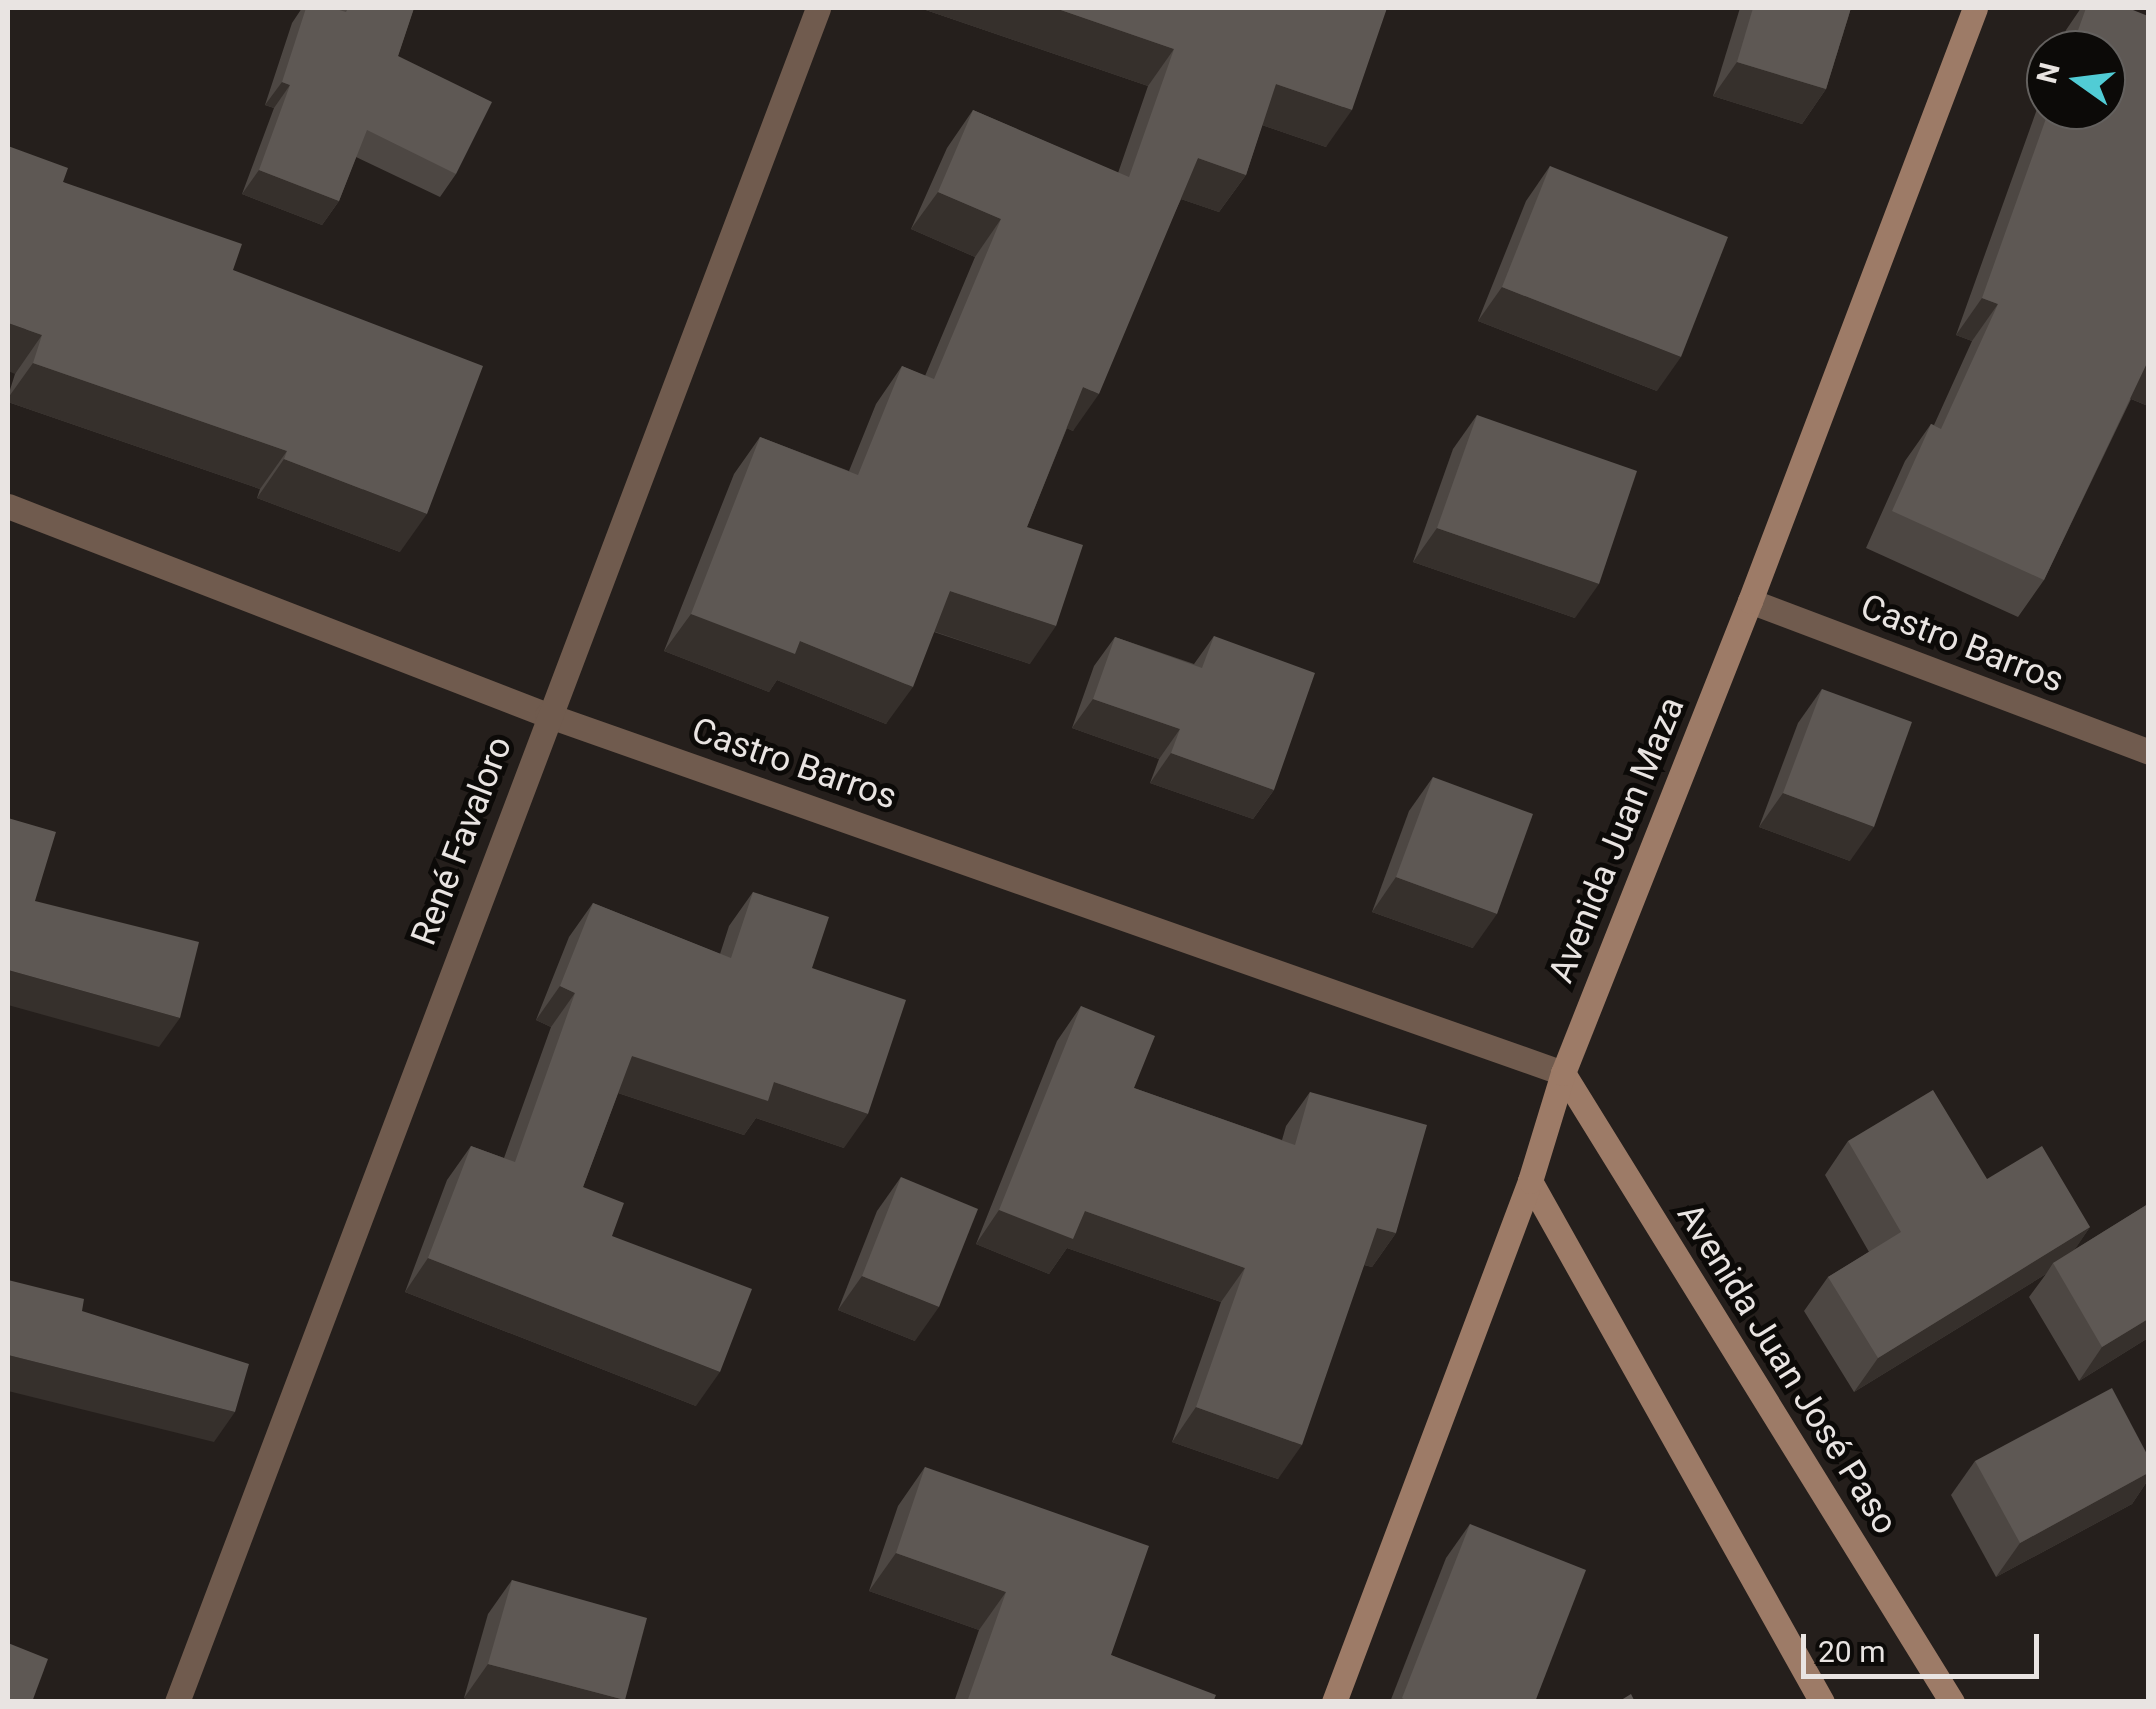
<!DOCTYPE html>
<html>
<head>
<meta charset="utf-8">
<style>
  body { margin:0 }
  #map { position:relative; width:2156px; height:1709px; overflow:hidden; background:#251f1c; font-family:Roboto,sans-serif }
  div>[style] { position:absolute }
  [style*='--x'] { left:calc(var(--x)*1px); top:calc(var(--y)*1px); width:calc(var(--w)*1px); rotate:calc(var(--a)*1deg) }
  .minor>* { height:25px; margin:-12.5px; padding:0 12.5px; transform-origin:12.5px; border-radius:12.5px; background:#705b4e }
  .secondary>* { height:25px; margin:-12.5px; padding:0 12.5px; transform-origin:12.5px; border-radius:12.5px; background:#9d7b67 }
  .wall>* { inset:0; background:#4d4743 }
  .shaded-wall>* { inset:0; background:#36302c }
  .building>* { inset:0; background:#5e5854 }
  span { translate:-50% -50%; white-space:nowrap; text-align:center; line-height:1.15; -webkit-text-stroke:10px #0c0a08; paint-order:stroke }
  .street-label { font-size:35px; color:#e9e4e2 }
  .frame { position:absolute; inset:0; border:10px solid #e9e4e2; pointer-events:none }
  .north { position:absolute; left:2026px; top:30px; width:100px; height:100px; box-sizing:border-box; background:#0c0a08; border:2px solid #64615f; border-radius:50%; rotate:284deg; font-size:28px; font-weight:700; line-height:40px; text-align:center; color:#e9e4e2 }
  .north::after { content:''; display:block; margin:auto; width:35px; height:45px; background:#51ccd5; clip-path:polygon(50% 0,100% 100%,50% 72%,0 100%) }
  .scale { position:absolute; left:1801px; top:1634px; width:238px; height:45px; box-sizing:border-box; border:5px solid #e9e4e2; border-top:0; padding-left:12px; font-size:30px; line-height:35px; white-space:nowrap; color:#e9e4e2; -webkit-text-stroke:8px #0c0a08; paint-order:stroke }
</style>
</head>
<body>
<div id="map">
  <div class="minor">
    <i style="--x:8;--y:506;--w:578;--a:21.19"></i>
    <i style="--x:547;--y:715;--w:1077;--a:19.41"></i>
    <i style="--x:1750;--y:601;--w:425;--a:20.7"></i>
    <i style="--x:177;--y:1702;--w:1811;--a:-69.27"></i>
  </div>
  <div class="secondary">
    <i style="--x:1563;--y:1073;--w:740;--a:58.27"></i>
    <i style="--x:1530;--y:1181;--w:597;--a:60.73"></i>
    <i style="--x:1334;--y:1702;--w:557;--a:-69.38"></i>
    <i style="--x:1530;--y:1181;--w:113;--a:-73"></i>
    <i style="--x:1563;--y:1073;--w:508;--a:-68.39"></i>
    <i style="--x:1750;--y:601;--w:634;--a:-69.22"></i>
  </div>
  <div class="wall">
    <i style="clip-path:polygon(302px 8px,333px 8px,338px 9px,339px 8px,414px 8px,398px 56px,456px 174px,440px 197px,356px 157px,339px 201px,322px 225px,242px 194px,274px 108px,265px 105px,292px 23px)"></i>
    <i style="clip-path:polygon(920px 8px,1387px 8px,1326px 147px,1262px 125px,1246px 175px,1219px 212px,1181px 199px,1073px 431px,1067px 428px,1027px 527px,1030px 664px,934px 632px,886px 724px,777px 680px,769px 692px,664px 651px,734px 474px,760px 437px,849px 471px,876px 404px,902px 366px,925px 376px,975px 257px,911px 229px,947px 148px,973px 110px,1118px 173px,1148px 86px)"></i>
    <i style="clip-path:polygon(1740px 8px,1851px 8px,1826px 89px,1802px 124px,1713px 96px)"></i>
    <i style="clip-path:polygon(2081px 8px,2128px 8px,2148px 406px,2131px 399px,2044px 580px,2018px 617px,1866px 548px,1905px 461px,1931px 424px,1934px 425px,1972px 341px,1956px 335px,2046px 84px,2046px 110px,2106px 110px,2106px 50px,2058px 50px,2066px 30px)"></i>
    <i style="clip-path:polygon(1550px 166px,1657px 391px,1478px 321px,1526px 201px)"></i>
    <i style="clip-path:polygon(63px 182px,233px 270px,400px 552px,257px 498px,260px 489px,8px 402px,8px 396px,15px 374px)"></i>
    <i style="clip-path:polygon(1477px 415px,1575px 618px,1413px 562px,1453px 449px)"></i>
    <i style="clip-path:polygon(1214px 636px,1274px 790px,1253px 819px,1150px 783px,1159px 759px,1072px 728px,1094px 666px,1115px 637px,1194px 664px)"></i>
    <i style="clip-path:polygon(1822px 689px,1850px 861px,1759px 827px,1798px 723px)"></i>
    <i style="clip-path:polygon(1433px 777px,1473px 948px,1372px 912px,1409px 811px)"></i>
    <i style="clip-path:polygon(753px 892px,812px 968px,844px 1148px,756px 1118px,744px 1135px,618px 1093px,583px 1187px,612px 1236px,696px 1406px,405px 1292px,447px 1180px,471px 1146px,504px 1158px,551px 1027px,536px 1020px,569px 937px,593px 903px,720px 954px,729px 926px)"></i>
    <i style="clip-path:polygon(1081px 1006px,1134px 1088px,1282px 1140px,1286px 1126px,1310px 1092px,1396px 1233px,1372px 1267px,1364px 1265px,1278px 1479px,1172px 1442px,1221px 1302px,1067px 1248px,1049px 1274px,976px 1244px,1057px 1041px)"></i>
    <i style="clip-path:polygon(1848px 1141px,1987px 1179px,2090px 1227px,2074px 1250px,2148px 1204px,2148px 1338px,2079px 1381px,2029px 1297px,2046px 1274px,1854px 1392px,1804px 1311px,1828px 1277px,1869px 1252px,1825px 1175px)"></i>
    <i style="clip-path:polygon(901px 1177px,915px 1341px,838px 1310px,877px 1211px)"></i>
    <i style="clip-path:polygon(2148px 1456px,2148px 1480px,2132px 1504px,1996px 1577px,1951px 1495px,1975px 1461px)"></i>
    <i style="clip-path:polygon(925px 1467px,1111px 1655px,1213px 1702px,954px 1702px,979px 1630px,869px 1591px,898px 1506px)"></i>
    <i style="clip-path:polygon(1470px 1524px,1535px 1702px,1390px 1702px,1446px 1558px)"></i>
    <i style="clip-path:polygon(512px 1580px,624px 1702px,479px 1702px,464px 1698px,488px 1614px)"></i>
  </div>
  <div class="shaded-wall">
    <i style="clip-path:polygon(920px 8px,1055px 8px,1174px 49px,1148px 86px)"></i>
    <i style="clip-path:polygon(1737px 62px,1826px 89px,1802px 124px,1713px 96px)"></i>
    <i style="clip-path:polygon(282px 82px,290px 85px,274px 108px,265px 105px)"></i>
    <i style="clip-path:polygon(1276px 84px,1352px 110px,1326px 147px,1250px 121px)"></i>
    <i style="clip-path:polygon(1198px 158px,1246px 175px,1219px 212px,1172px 196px)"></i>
    <i style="clip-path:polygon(259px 170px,339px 201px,322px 225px,242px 194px)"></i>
    <i style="clip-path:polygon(938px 192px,1001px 219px,975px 257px,911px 229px)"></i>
    <i style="clip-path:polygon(1502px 287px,1681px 357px,1657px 391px,1478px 321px)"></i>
    <i style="clip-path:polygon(1982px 298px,1998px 304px,1972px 341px,1956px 335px)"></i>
    <i style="clip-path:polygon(8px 323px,42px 335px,15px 374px,8px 371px)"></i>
    <i style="clip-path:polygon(2148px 360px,2148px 406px,2124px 396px)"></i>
    <i style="clip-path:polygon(33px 363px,287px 451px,260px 489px,8px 402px,8px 398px)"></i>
    <i style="clip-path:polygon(1083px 387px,1099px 394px,1073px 431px,1057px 424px)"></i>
    <i style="clip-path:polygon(284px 459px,427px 514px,400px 552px,257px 498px)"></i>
    <i style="clip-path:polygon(1437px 528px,1599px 584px,1575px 618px,1413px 562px)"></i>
    <i style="clip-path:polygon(950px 591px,1056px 626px,1030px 664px,924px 628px)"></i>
    <i style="clip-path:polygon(691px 614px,800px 641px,913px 687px,886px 724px,777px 680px,769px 692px,664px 651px)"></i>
    <i style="clip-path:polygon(1093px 699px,1180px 729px,1159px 759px,1072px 728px)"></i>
    <i style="clip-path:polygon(1171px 753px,1274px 790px,1253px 819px,1150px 783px)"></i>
    <i style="clip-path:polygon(1783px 793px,1874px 827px,1850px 861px,1759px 827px)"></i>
    <i style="clip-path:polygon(1396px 877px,1497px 914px,1473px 948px,1372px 912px)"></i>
    <i style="clip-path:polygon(8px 970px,180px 1018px,159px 1047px,8px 1005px)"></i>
    <i style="clip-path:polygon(560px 986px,575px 993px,551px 1027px,536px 1020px)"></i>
    <i style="clip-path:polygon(632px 1056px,774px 1082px,868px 1114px,844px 1148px,756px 1118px,744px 1135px,609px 1090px)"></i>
    <i style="clip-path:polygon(999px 1210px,1085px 1211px,1245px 1268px,1221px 1302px,1067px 1248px,1049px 1274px,976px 1244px)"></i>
    <i style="clip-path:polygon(2090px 1227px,2067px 1261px,2053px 1263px,2046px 1274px,1854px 1392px,1878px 1358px)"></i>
    <i style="clip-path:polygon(1377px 1228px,1396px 1233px,1372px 1267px,1353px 1262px)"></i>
    <i style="clip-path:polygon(428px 1258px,720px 1372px,696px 1406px,405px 1292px)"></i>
    <i style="clip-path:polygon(862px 1276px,939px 1307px,915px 1341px,838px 1310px)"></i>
    <i style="clip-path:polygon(2148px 1319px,2148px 1338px,2079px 1381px,2102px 1347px)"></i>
    <i style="clip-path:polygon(8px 1355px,235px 1412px,214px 1442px,8px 1391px)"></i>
    <i style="clip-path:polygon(1196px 1407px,1302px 1445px,1278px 1479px,1172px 1442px)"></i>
    <i style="clip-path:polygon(2148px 1473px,2148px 1480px,2132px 1504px,1996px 1577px,2020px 1543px)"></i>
    <i style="clip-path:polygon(896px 1553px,1006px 1592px,979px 1630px,869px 1591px)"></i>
    <i style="clip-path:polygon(488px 1664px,625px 1700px,624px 1702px,479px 1702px,464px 1698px)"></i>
  </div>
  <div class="building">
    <i style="clip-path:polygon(306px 8px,333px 8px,346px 12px,348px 8px,414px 8px,398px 56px,492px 102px,456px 174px,367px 130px,339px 201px,259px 170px,290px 85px,282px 82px)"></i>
    <i style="clip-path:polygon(1055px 8px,1387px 8px,1352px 110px,1276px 84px,1246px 175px,1198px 158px,1099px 394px,1083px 387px,1027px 527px,1083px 545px,1056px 626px,950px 591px,913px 687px,800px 641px,795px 654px,691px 614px,760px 437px,858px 475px,902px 366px,934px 379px,1001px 219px,938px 192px,973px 110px,1129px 177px,1174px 49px)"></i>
    <i style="clip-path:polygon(1753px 8px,1851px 8px,1826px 89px,1737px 62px)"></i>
    <i style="clip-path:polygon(2086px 8px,2128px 8px,2148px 16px,2148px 361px,2044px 580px,1892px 511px,1931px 424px,1941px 429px,1998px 304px,1982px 298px,2049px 110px,2106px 110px,2106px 50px,2071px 50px)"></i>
    <i style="clip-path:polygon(8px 146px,68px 168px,63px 182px,242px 244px,233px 270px,483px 366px,427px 514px,284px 459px,287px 451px,33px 363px,42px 335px,8px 323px)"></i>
    <i style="clip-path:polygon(1550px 166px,1728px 237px,1681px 357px,1502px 287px)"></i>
    <i style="clip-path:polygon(1477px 415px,1637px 471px,1599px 584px,1437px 528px)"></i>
    <i style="clip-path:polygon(1214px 636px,1315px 673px,1274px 790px,1171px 753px,1180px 729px,1093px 699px,1115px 637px,1202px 668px)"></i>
    <i style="clip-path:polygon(1822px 689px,1912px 722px,1874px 827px,1783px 793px)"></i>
    <i style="clip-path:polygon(1433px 777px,1533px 814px,1497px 914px,1396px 877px)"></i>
    <i style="clip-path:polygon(8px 818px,56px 832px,35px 901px,199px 942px,180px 1018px,8px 970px)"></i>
    <i style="clip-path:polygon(753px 892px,829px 917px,812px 968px,906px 1000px,868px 1114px,774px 1082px,768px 1101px,632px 1056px,583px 1187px,624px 1203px,612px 1236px,752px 1289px,720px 1372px,428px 1258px,471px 1146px,515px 1162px,575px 993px,560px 986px,593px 903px,731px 958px)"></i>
    <i style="clip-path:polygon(1081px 1006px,1155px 1036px,1134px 1088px,1295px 1145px,1310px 1092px,1427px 1125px,1396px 1233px,1377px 1228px,1302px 1445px,1196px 1407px,1245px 1268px,1085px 1211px,1073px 1239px,999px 1210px)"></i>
    <i style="clip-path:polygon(1933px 1090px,1987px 1179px,2042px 1146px,2090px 1227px,1878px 1358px,1828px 1277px,1901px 1232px,1848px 1141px)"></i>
    <i style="clip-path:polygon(901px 1177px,978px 1209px,939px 1307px,862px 1276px)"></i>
    <i style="clip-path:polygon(2148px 1204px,2148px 1319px,2102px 1347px,2053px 1263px)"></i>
    <i style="clip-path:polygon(8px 1280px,84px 1299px,82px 1311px,249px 1364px,235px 1412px,8px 1355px)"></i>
    <i style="clip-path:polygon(2112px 1388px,2148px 1456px,2148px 1473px,2020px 1543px,1975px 1461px)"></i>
    <i style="clip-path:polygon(925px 1467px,1149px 1546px,1111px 1655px,1216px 1695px,1213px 1702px,967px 1702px,1006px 1592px,896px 1553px)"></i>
    <i style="clip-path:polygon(1470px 1524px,1586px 1570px,1535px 1702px,1409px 1702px,1402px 1698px)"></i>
    <i style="clip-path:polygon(512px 1580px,647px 1618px,625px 1700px,488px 1664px)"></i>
    <i style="clip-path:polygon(8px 1643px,48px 1659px,32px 1702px,8px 1702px)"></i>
    <i style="clip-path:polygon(1631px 1694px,1635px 1702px,1618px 1702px)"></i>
  </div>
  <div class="street-label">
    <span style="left:1962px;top:644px;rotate:21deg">Castro Barros</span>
    <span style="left:794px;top:764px;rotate:19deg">Castro Barros</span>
    <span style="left:1617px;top:840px;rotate:-68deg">Avenida Juan Maza</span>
    <span style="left:462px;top:841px;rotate:-69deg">René Favaloro</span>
    <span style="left:1787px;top:1369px;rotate:58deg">Avenida Juan José Paso</span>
  </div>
  <div class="frame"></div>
  <div class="north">N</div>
  <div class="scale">20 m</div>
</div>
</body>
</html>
